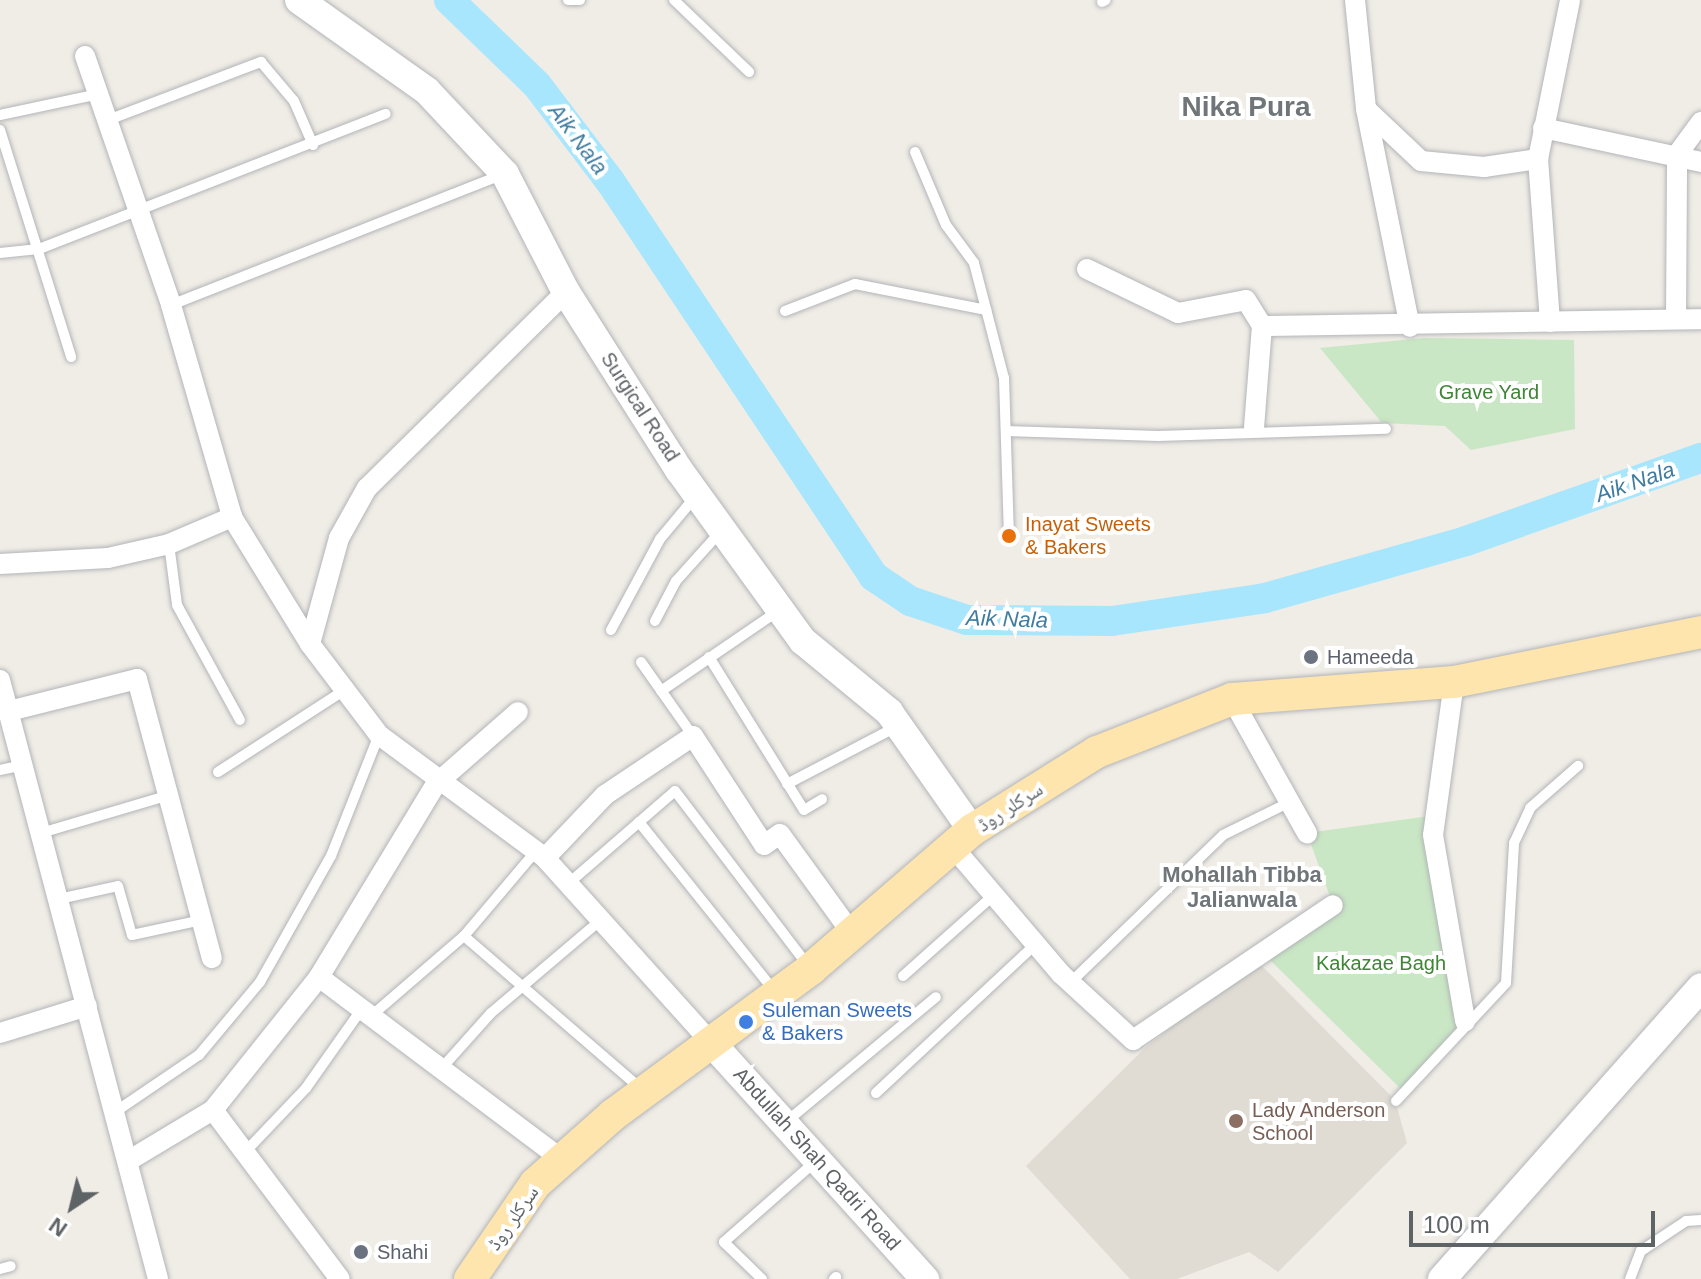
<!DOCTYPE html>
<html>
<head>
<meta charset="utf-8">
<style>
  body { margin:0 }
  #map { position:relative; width:1701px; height:1279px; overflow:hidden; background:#f0ece6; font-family:Helvetica,"Noto Naskh Arabic",sans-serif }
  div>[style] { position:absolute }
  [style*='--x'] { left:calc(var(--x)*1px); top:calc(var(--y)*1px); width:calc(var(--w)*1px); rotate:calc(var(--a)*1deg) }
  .education>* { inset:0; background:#e0dcd4 }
  .green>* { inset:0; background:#c9e7c4 }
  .river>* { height:30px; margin:-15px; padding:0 15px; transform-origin:15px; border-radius:15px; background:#a8e6fe }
  .roads { filter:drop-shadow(0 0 2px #b2b5b8) drop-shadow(0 0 2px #b2b5b8) }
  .lane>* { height:10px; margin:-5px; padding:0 5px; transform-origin:5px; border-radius:5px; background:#fff }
  .street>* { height:20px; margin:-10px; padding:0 10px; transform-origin:10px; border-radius:10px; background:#fff }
  .secondary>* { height:28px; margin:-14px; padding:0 14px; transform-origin:14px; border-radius:14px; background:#fff }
  .primary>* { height:32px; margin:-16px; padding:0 16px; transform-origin:16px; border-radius:16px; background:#fee4ad }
  .dots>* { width:22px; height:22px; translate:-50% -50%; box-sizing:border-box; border:4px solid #fff; border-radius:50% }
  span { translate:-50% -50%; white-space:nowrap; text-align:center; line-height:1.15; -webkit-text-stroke:8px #fff; paint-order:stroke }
  .park-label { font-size:20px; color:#3f8536 }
  .street-label { font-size:20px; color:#5e6366 }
  .food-label { font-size:20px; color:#c56008 }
  .left { translate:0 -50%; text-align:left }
  .worship-label { font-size:20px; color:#5b616d }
  .shop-label { font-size:20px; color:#366cbe }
  .education-label { font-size:20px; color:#785e54 }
  .water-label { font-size:22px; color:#3f7c9f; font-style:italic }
  .neighbourhood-label { font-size:22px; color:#6f7578; font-weight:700 }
  .district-label { font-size:28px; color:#6f7578; font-weight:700 }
  .north { position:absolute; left:32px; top:1167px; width:80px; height:80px; -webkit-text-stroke:6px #fff; paint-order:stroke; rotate:215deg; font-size:22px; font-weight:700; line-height:32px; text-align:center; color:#5e6366 }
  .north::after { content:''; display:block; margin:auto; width:28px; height:36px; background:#5e6366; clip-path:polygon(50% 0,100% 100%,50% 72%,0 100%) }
  .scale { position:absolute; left:1409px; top:1211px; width:246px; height:36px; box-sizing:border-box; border:4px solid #5e6366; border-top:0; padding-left:10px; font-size:24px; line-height:28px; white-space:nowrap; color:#5e6366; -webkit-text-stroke:6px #fff; paint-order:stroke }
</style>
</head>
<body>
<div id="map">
  <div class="education">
    <i style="clip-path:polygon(1257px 961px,1395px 1100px,1407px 1143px,1278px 1272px,1249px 1252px,1177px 1279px,1130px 1279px,1026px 1166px,1146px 1047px)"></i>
  </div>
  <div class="green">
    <i style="clip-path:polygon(1424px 338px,1574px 340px,1575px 429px,1471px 450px,1445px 426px,1382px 423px,1320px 348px)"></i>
    <i style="clip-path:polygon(1437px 815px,1465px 1021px,1403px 1091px,1265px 955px,1333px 905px,1307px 833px)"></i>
  </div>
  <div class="river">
    <i style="--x:449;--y:0;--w:122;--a:44"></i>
    <i style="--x:537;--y:85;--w:121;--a:52.8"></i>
    <i style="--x:610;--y:181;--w:475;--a:56.3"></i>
    <i style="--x:873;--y:576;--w:45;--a:34"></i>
    <i style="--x:910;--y:601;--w:60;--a:18.4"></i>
    <i style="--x:967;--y:620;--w:145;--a:0.4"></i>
    <i style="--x:1112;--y:621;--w:155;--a:-8.5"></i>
    <i style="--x:1265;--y:598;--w:209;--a:-15.8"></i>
    <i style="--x:1466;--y:541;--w:249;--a:-19.5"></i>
  </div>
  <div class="roads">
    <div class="lane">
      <i style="--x:568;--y:0;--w:12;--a:0"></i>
      <i style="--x:674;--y:0;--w:104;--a:43.8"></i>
      <i style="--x:1102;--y:2;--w:4;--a:-27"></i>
      <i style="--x:0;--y:115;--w:101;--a:-12"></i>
      <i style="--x:108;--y:120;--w:164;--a:-20.8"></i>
      <i style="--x:261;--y:62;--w:51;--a:49.8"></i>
      <i style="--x:294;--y:101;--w:48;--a:66.6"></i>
      <i style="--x:0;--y:130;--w:238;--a:72.6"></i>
      <i style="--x:915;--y:152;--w:79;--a:67"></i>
      <i style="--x:946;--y:225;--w:47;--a:53.6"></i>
      <i style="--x:974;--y:263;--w:119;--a:75.4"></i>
      <i style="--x:1004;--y:378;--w:158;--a:88.2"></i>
      <i style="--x:0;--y:253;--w:39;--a:-6"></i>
      <i style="--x:39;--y:249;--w:372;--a:-21.3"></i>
      <i style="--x:171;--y:305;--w:358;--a:-21.5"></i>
      <i style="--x:785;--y:311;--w:75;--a:-21.1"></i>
      <i style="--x:855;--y:284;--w:134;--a:11.2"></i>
      <i style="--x:1006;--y:431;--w:152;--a:1.9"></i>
      <i style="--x:1158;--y:436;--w:228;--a:-1.8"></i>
      <i style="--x:169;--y:544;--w:62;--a:82.5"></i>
      <i style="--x:177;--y:605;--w:131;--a:61.3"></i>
      <i style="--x:655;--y:621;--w:45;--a:-62.3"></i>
      <i style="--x:676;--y:581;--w:69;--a:-48"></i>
      <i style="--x:611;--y:630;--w:103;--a:-61.7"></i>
      <i style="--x:660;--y:539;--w:55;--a:-50.2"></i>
      <i style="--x:709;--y:657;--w:180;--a:58.2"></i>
      <i style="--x:804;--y:810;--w:21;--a:-31"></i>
      <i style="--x:641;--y:662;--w:90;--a:54.9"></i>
      <i style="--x:661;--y:691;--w:142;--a:-34.4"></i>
      <i style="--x:0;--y:770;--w:24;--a:-12"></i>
      <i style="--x:218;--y:772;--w:149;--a:-32.9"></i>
      <i style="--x:787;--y:784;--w:123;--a:-27.6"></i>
      <i style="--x:639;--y:822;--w:218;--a:51.3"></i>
      <i style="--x:41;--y:833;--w:134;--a:-16.5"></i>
      <i style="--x:569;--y:883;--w:140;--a:-41"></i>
      <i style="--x:675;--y:791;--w:218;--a:52.7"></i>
      <i style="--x:59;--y:899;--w:60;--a:-12.4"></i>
      <i style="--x:118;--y:886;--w:51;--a:74.1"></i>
      <i style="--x:132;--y:935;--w:72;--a:-12.1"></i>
      <i style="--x:464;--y:936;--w:234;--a:40.8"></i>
      <i style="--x:903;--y:976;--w:122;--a:-41.7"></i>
      <i style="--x:1071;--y:982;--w:211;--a:-44"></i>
      <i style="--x:1223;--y:835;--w:75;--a:-26.2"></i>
      <i style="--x:370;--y:1017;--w:124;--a:-40.8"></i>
      <i style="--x:464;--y:936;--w:111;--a:-49.7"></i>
      <i style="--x:440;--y:1070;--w:76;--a:-48.2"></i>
      <i style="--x:491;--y:1013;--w:145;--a:-40.3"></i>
      <i style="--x:876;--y:1093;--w:219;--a:-43"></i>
      <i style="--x:1396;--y:1101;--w:161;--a:-47"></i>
      <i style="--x:1506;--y:983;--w:140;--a:-86.7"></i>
      <i style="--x:1514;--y:843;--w:38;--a:-65"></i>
      <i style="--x:1530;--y:808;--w:64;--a:-41.2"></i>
      <i style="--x:115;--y:1112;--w:102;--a:-34.2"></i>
      <i style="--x:199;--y:1055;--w:95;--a:-50.1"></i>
      <i style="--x:260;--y:982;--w:145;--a:-60.6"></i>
      <i style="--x:331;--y:856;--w:130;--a:-68.4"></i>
      <i style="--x:786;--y:1122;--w:195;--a:-39.8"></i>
      <i style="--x:248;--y:1149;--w:84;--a:-46.4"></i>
      <i style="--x:306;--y:1088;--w:95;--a:-54.8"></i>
      <i style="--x:0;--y:1269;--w:11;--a:-15"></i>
      <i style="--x:762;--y:1279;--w:53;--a:-135.8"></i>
      <i style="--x:724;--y:1242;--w:124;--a:-41.4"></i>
      <i style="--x:834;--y:1279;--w:3;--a:-45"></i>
      <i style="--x:1630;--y:1279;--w:30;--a:-69"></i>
      <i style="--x:1641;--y:1251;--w:54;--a:-33.7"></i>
      <i style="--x:1686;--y:1221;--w:15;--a:-4"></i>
    </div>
    <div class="street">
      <i style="--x:1355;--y:0;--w:110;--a:84.2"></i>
      <i style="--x:1366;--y:109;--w:222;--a:78.6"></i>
      <i style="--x:85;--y:56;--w:263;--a:70.9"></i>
      <i style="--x:171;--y:305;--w:221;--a:73.9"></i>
      <i style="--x:232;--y:517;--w:149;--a:58.4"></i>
      <i style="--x:310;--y:644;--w:114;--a:52.8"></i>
      <i style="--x:379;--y:735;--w:207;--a:36.5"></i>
      <i style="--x:545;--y:858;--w:244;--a:48"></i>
      <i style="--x:1367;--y:110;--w:74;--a:43.4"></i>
      <i style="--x:1421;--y:161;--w:63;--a:5.4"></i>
      <i style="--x:1484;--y:167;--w:55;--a:-8.4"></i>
      <i style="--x:1543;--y:128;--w:162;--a:12.1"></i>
      <i style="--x:1087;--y:269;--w:101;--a:25.8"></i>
      <i style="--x:1178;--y:313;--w:69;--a:-10.8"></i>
      <i style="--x:1246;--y:300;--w:31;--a:58"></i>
      <i style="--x:1262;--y:326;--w:102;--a:94.5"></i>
      <i style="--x:1676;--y:316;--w:161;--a:-89.6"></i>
      <i style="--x:1677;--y:155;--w:41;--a:-54"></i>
      <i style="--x:1550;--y:322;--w:163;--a:-94.2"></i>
      <i style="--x:1538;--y:159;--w:162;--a:-78.6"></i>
      <i style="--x:1262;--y:326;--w:439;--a:-0.9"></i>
      <i style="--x:0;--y:564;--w:108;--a:-3.2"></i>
      <i style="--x:108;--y:558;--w:63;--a:-12.9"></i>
      <i style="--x:169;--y:544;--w:69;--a:-23.2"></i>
      <i style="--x:310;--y:644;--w:110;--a:-74.7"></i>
      <i style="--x:339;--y:538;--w:57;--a:-60.8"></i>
      <i style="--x:367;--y:488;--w:279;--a:-44.6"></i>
      <i style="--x:0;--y:680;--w:619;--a:75.22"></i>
      <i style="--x:1454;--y:682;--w:154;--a:97.8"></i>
      <i style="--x:1433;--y:835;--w:189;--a:80.2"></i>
      <i style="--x:1232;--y:699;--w:154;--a:60.8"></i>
      <i style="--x:9;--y:711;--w:132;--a:-14"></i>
      <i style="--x:137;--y:679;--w:289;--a:75"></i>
      <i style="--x:953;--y:847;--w:167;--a:49.6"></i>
      <i style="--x:1061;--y:974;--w:98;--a:42.5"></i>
      <i style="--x:1133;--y:1040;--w:241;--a:-34"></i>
      <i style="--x:545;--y:858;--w:87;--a:-46.4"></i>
      <i style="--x:605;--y:795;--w:106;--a:-33.8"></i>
      <i style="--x:693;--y:736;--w:130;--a:56.9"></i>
      <i style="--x:764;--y:845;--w:19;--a:-35"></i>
      <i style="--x:780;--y:834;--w:125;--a:54.1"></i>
      <i style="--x:319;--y:977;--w:303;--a:36.9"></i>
      <i style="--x:0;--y:1033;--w:91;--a:-17.2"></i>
      <i style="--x:213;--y:1110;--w:211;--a:53.1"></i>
      <i style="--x:128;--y:1161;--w:99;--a:-31"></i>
      <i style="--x:213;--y:1110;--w:170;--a:-51.4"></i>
      <i style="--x:319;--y:977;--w:226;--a:-58.8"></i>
      <i style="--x:436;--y:784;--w:109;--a:-41.3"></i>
    </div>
    <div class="secondary">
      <i style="--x:299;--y:0;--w:157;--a:35.4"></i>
      <i style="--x:427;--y:91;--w:114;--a:46.8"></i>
      <i style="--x:505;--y:174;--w:133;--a:62.7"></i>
      <i style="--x:566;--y:292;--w:211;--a:57.6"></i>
      <i style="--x:679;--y:470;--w:211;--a:54.1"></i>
      <i style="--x:803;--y:641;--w:112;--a:39.5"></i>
      <i style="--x:889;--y:712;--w:144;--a:54.9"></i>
      <i style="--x:708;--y:1039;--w:324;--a:47.9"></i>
      <i style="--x:1442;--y:1279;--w:390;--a:-48.4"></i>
    </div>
    <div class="primary">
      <i style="--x:470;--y:1279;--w:115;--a:-55.6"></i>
      <i style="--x:535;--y:1184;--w:104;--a:-41.5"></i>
      <i style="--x:613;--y:1115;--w:246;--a:-36.4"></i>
      <i style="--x:811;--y:969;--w:213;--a:-40.8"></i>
      <i style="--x:972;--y:830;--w:147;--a:-32"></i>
      <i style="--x:1097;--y:752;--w:145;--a:-21.4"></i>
      <i style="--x:1232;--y:699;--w:223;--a:-4.4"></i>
      <i style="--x:1454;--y:682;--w:252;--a:-11.4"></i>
    </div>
  </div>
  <div class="dots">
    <i style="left:1009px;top:536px;background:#e8710a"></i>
    <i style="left:1311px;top:657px;background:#6b7280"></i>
    <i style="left:746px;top:1022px;background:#3f7fe0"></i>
    <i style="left:1236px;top:1121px;background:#8d6e63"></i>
    <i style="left:361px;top:1252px;background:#6b7280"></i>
  </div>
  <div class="park-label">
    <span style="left:1489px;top:392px">Grave Yard</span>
    <span style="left:1381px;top:963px">Kakazae Bagh</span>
  </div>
  <div class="street-label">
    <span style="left:640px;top:407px;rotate:57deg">Surgical Road</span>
    <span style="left:1010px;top:807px;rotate:-33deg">سرکلر روڈ</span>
    <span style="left:817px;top:1159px;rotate:48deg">Abdullah Shah Qadri Road</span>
    <span style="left:513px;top:1218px;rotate:-55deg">سرکلر روڈ</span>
  </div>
  <div class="food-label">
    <span class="left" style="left:1025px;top:536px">Inayat Sweets<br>&amp; Bakers</span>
  </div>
  <div class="worship-label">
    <span class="left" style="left:1327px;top:657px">Hameeda</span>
    <span class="left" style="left:377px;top:1252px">Shahi</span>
  </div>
  <div class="shop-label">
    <span class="left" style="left:762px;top:1022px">Suleman Sweets<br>&amp; Bakers</span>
  </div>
  <div class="education-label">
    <span class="left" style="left:1252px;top:1122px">Lady Anderson<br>School</span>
  </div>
  <div class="water-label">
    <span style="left:578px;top:139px;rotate:53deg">Aik Nala</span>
    <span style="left:1635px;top:482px;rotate:-19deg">Aik Nala</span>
    <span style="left:1007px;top:619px;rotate:2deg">Aik Nala</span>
  </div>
  <div class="neighbourhood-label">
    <span style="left:1242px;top:887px">Mohallah Tibba<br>Jalianwala</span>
  </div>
  <div class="district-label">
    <span style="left:1246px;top:107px">Nika Pura</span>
  </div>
  <div class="north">N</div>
  <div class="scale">100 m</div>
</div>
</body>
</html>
